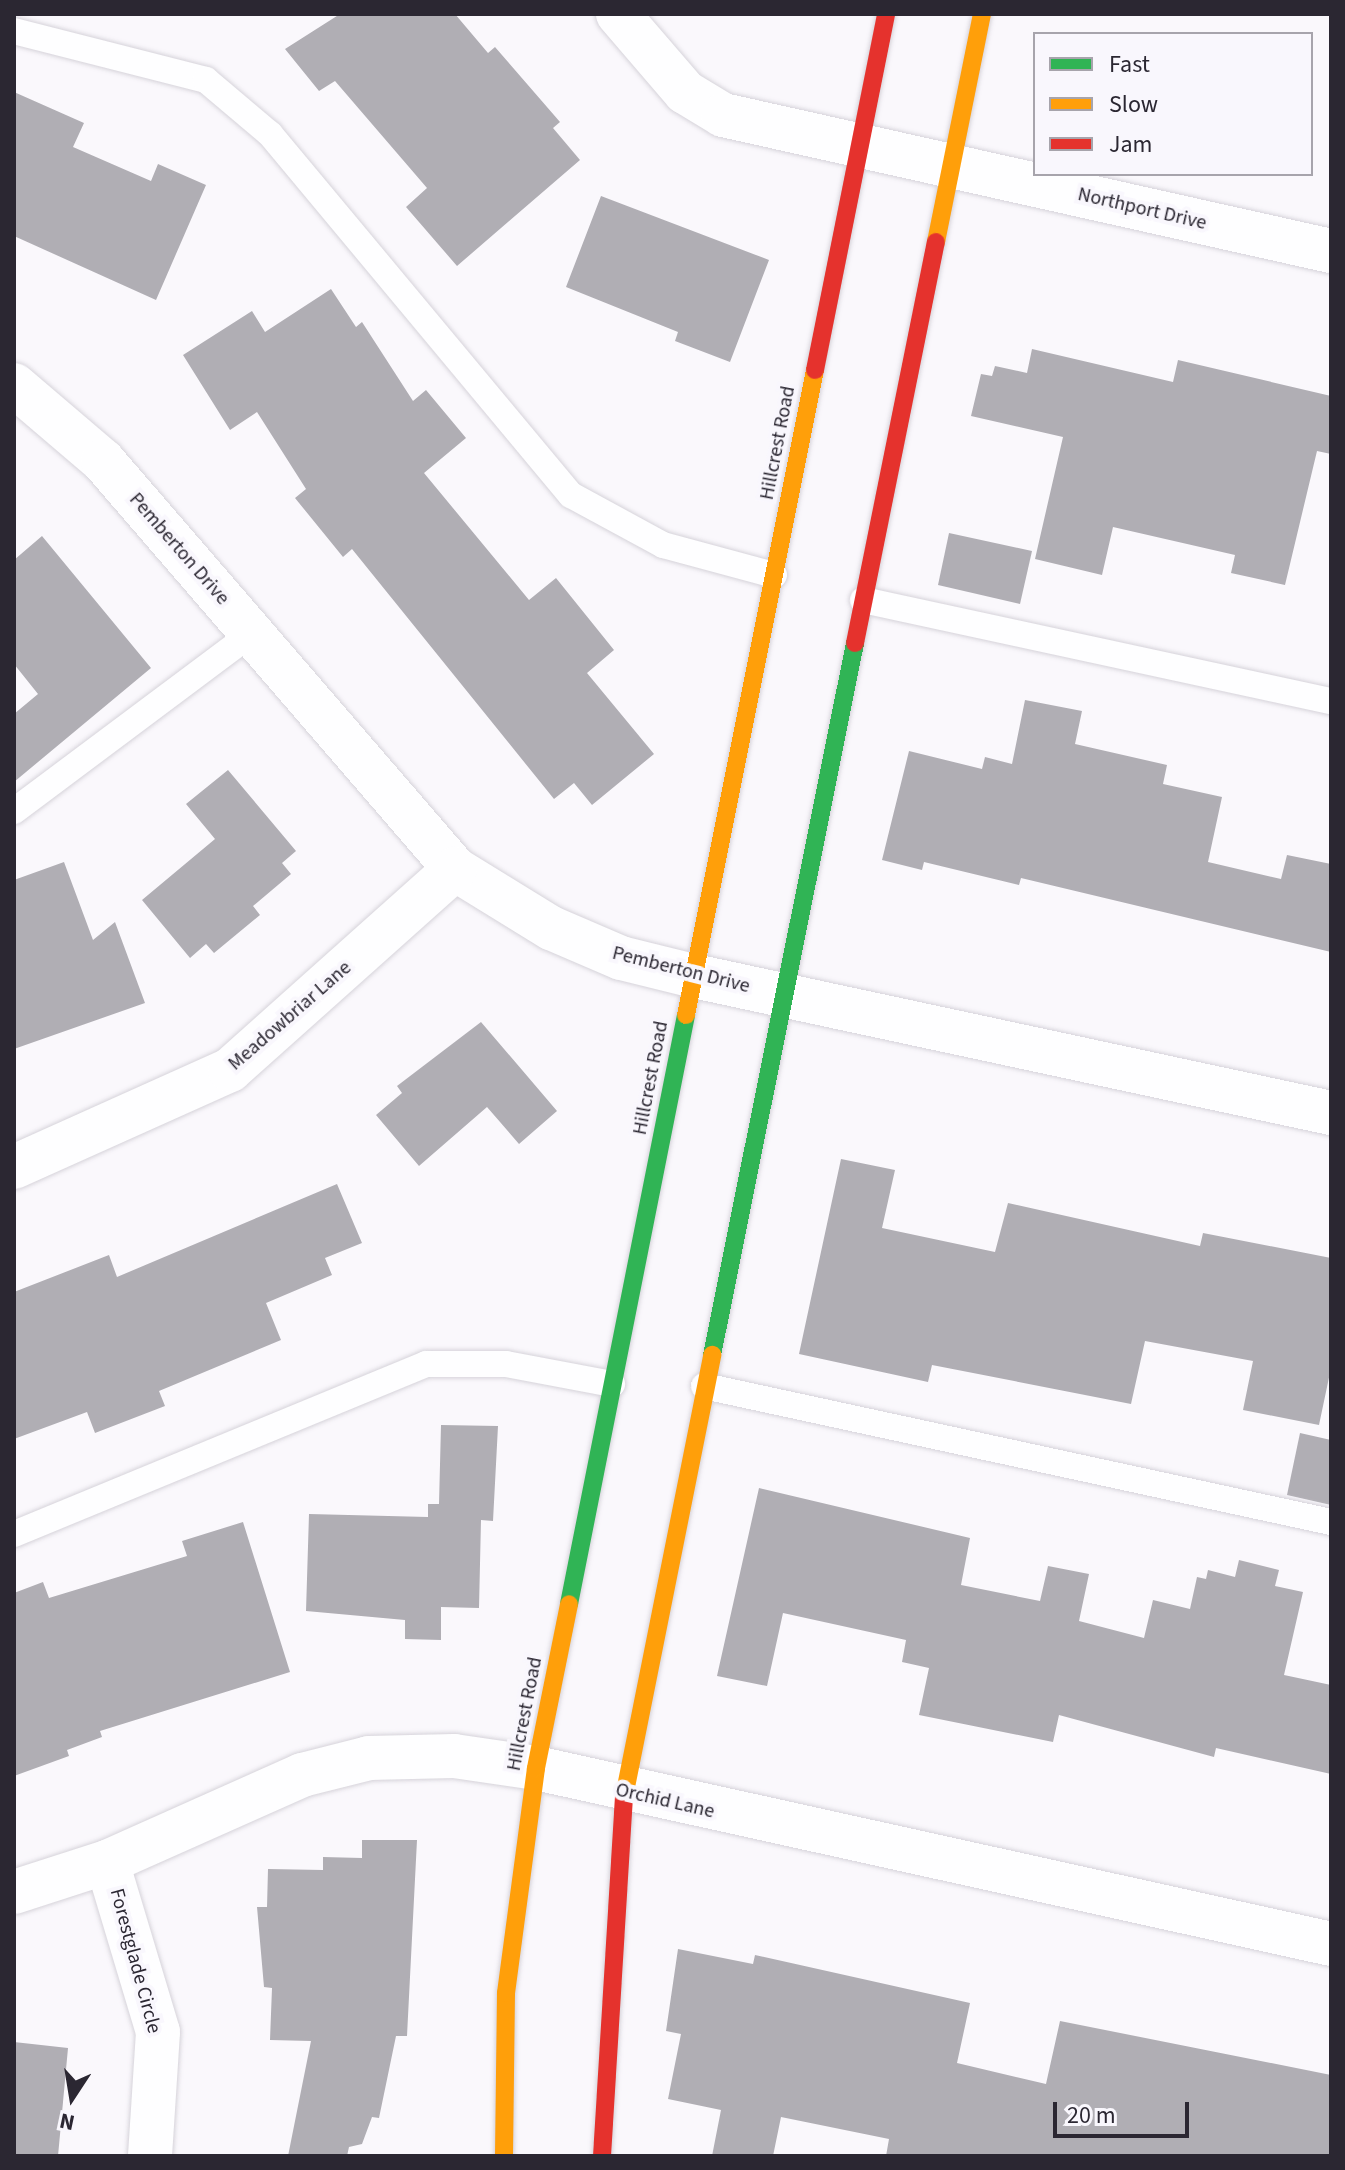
<!DOCTYPE html>
<html>
<head>
<meta charset="utf-8">
<style>
  body { margin:0 }
  #map { position:relative; width:1345px; height:2170px; overflow:hidden; background:#faf8fc; font-family:"Source Sans 3",sans-serif }
  div>[style] { position:absolute }
  [style*='--x'] { left:calc(var(--x)*1px); top:calc(var(--y)*1px); width:calc(var(--w)*1px); rotate:calc(var(--a)*1deg) }
  .building>* { inset:0; background:#b0aeb4 }
  .roads { filter:drop-shadow(0 0 2px #d6d3da) drop-shadow(0 0 2px #d6d3da) }
  .lane>* { height:26px; margin:-13px; padding:0 13px; transform-origin:13px; border-radius:13px; background:#fefeff }
  .street>* { height:44px; margin:-22px; padding:0 22px; transform-origin:22px; border-radius:22px; background:#fefeff }
  .fast>* { height:18px; margin:-9px; padding:0 9px; transform-origin:9px; border-radius:9px; background:#30b455 }
  .slow>* { height:18px; margin:-9px; padding:0 9px; transform-origin:9px; border-radius:9px; background:#ff9f0a }
  .jam>* { height:18px; margin:-9px; padding:0 9px; transform-origin:9px; border-radius:9px; background:#e5322d }
  span { translate:-50% -50%; white-space:nowrap; text-align:center; line-height:1.15; -webkit-text-stroke:8px #f9f7fd; paint-order:stroke }
  .street-label { font-size:20px; color:#2b2732 }
  .frame { position:absolute; inset:0; border:16px solid #2b2732; pointer-events:none }
  .legend { position:absolute; left:1033px; top:32px; width:280px; height:144px; box-sizing:border-box; background:#f9f7fd; border:2px solid #a7a4ac; margin:0; padding:10px 14px; list-style:none; font-size:24px; color:#2b2732 }
  .legend li { display:flex; align-items:center; gap:16px; height:40px }
  .legend b { width:40px; border:2px solid #a7a4ac }
  .north { position:absolute; left:32px; top:2058px; width:80px; height:80px; -webkit-text-stroke:6px #f9f7fd; paint-order:stroke; rotate:192deg; font-size:22px; font-weight:700; line-height:32px; text-align:center; color:#2b2732 }
  .north::after { content:''; display:block; margin:auto; width:28px; height:36px; background:#2b2732; clip-path:polygon(50% 0,100% 100%,50% 72%,0 100%) }
  .scale { position:absolute; left:1053px; top:2102px; width:136px; height:36px; box-sizing:border-box; border:4px solid #2b2732; border-top:0; padding-left:10px; font-size:24px; line-height:28px; white-space:nowrap; color:#2b2732; -webkit-text-stroke:6px #f9f7fd; paint-order:stroke }
</style>
</head>
<body>
<div id="map">
  <div class="building">
    <i style="clip-path:polygon(340px 14px,455px 14px,488px 53px,495px 47px,560px 122px,553px 128px,580px 160px,457px 266px,406px 207px,427px 188px,335px 81px,319px 91px,285px 49px)"></i>
    <i style="clip-path:polygon(14px 92px,84px 123px,73px 147px,151px 181px,158px 164px,206px 185px,156px 300px,14px 236px)"></i>
    <i style="clip-path:polygon(601px 196px,769px 260px,730px 362px,675px 341px,678px 332px,566px 287px)"></i>
    <i style="clip-path:polygon(331px 289px,356px 327px,362px 322px,413px 401px,426px 390px,466px 438px,424px 473px,529px 600px,556px 578px,614px 650px,587px 673px,654px 754px,592px 805px,574px 783px,554px 799px,352px 549px,343px 557px,295px 498px,306px 489px,257px 412px,230px 430px,183px 355px,252px 311px,265px 332px)"></i>
    <i style="clip-path:polygon(1032px 349px,1173px 382px,1178px 360px,1331px 396px,1331px 454px,1317px 451px,1285px 585px,1231px 573px,1235px 555px,1113px 527px,1102px 575px,1035px 559px,1063px 437px,971px 416px,981px 374px,992px 376px,995px 366px,1027px 373px)"></i>
    <i style="clip-path:polygon(949px 533px,1032px 551px,1020px 604px,938px 585px)"></i>
    <i style="clip-path:polygon(42px 536px,151px 668px,14px 782px,14px 714px,38px 694px,14px 664px,14px 560px)"></i>
    <i style="clip-path:polygon(1025px 700px,1082px 711px,1075px 744px,1167px 765px,1163px 784px,1222px 797px,1208px 862px,1281px 879px,1287px 855px,1331px 864px,1331px 952px,1021px 878px,1019px 885px,924px 862px,922px 870px,882px 860px,909px 751px,982px 769px,985px 757px,1012px 764px)"></i>
    <i style="clip-path:polygon(228px 770px,296px 851px,282px 863px,291px 874px,253px 906px,260px 915px,214px 953px,206px 944px,190px 958px,142px 900px,215px 839px,186px 804px)"></i>
    <i style="clip-path:polygon(64px 862px,93px 940px,115px 922px,145px 1003px,14px 1049px,14px 880px)"></i>
    <i style="clip-path:polygon(481px 1022px,557px 1111px,519px 1144px,487px 1107px,419px 1166px,376px 1115px,402px 1093px,397px 1086px)"></i>
    <i style="clip-path:polygon(841px 1159px,895px 1170px,882px 1228px,995px 1252px,1008px 1203px,1200px 1246px,1203px 1233px,1331px 1258px,1331px 1368px,1319px 1425px,1243px 1410px,1253px 1361px,1145px 1341px,1131px 1404px,932px 1365px,928px 1382px,799px 1354px)"></i>
    <i style="clip-path:polygon(337px 1184px,362px 1243px,325px 1258px,332px 1275px,266px 1303px,281px 1340px,159px 1391px,165px 1406px,95px 1433px,87px 1412px,14px 1439px,14px 1292px,109px 1255px,117px 1277px)"></i>
    <i style="clip-path:polygon(441px 1425px,498px 1426px,493px 1521px,481px 1520px,479px 1608px,441px 1607px,441px 1640px,405px 1639px,405px 1620px,306px 1611px,309px 1514px,428px 1517px,428px 1504px,439px 1504px)"></i>
    <i style="clip-path:polygon(1300px 1433px,1331px 1440px,1331px 1505px,1287px 1495px)"></i>
    <i style="clip-path:polygon(759px 1488px,970px 1538px,961px 1585px,1040px 1601px,1048px 1566px,1089px 1574px,1079px 1621px,1144px 1638px,1153px 1600px,1190px 1609px,1197px 1577px,1206px 1579px,1208px 1570px,1235px 1577px,1239px 1560px,1279px 1570px,1275px 1586px,1303px 1592px,1284px 1675px,1331px 1685px,1331px 1774px,1216px 1748px,1214px 1757px,1059px 1715px,1053px 1742px,919px 1715px,929px 1668px,902px 1662px,906px 1640px,783px 1613px,767px 1686px,717px 1676px)"></i>
    <i style="clip-path:polygon(243px 1522px,290px 1672px,100px 1731px,102px 1737px,67px 1750px,69px 1756px,14px 1776px,14px 1593px,43px 1582px,49px 1598px,187px 1556px,182px 1541px)"></i>
    <i style="clip-path:polygon(362px 1840px,417px 1840px,407px 2036px,396px 2036px,379px 2118px,372px 2117px,362px 2144px,349px 2147px,347px 2156px,288px 2156px,311px 2041px,270px 2040px,272px 1988px,264px 1987px,257px 1907px,267px 1907px,268px 1869px,323px 1870px,323px 1857px,362px 1858px)"></i>
    <i style="clip-path:polygon(678px 1949px,753px 1964px,755px 1955px,970px 2003px,957px 2063px,1046px 2084px,1060px 2021px,1331px 2075px,1331px 2156px,886px 2156px,889px 2139px,781px 2117px,773px 2156px,712px 2156px,721px 2110px,668px 2099px,681px 2034px,666px 2031px)"></i>
    <i style="clip-path:polygon(14px 2042px,68px 2048px,58px 2156px,14px 2156px)"></i>
  </div>
  <div class="roads">
    <div class="lane">
      <i style="--x:14;--y:31;--w:198;--a:14.3"></i>
      <i style="--x:206;--y:80;--w:84;--a:40.2"></i>
      <i style="--x:270;--y:134;--w:470;--a:50.2"></i>
      <i style="--x:571;--y:495;--w:105;--a:28.5"></i>
      <i style="--x:663;--y:545;--w:115;--a:15.1"></i>
      <i style="--x:863;--y:600;--w:479;--a:12.2"></i>
      <i style="--x:14;--y:811;--w:297;--a:-36.8"></i>
      <i style="--x:704;--y:1386;--w:642;--a:12.24"></i>
      <i style="--x:14;--y:1534;--w:446;--a:-22.4"></i>
      <i style="--x:426;--y:1364;--w:80;--a:0"></i>
      <i style="--x:506;--y:1364;--w:108;--a:10.7"></i>
    </div>
    <div class="street">
      <i style="--x:618;--y:14;--w:103;--a:49.3"></i>
      <i style="--x:685;--y:92;--w:44;--a:31.2"></i>
      <i style="--x:723;--y:115;--w:623;--a:12.61"></i>
      <i style="--x:14;--y:385;--w:117;--a:40.5"></i>
      <i style="--x:103;--y:461;--w:539;--a:49.21"></i>
      <i style="--x:455;--y:869;--w:113;--a:31.6"></i>
      <i style="--x:551;--y:928;--w:76;--a:23.2"></i>
      <i style="--x:621;--y:958;--w:75;--a:13.9"></i>
      <i style="--x:694;--y:976;--w:652;--a:12.14"></i>
      <i style="--x:14;--y:1167;--w:237;--a:-24.2"></i>
      <i style="--x:230;--y:1070;--w:302;--a:-41.8"></i>
      <i style="--x:107;--y:1862;--w:177;--a:73.3"></i>
      <i style="--x:158;--y:2032;--w:124;--a:93.7"></i>
      <i style="--x:14;--y:1892;--w:98;--a:-17.9"></i>
      <i style="--x:107;--y:1862;--w:214;--a:-24"></i>
      <i style="--x:302;--y:1775;--w:69;--a:-14.2"></i>
      <i style="--x:369;--y:1758;--w:85;--a:-1.3"></i>
      <i style="--x:454;--y:1756;--w:83;--a:8.3"></i>
      <i style="--x:536;--y:1768;--w:814;--a:12.48"></i>
    </div>
    <div class="fast">
      <i style="--x:712;--y:1355;--w:726;--a:-78.64"></i>
      <i style="--x:569;--y:1604;--w:601;--a:-78.76"></i>
    </div>
    <div class="slow">
      <i style="--x:936;--y:242;--w:233;--a:-78.6"></i>
      <i style="--x:686;--y:1015;--w:658;--a:-78.69"></i>
      <i style="--x:624;--y:1797;--w:451;--a:-78.7"></i>
      <i style="--x:504;--y:2156;--w:163;--a:-89.3"></i>
      <i style="--x:506;--y:1993;--w:227;--a:-82.4"></i>
      <i style="--x:536;--y:1768;--w:167;--a:-78.6"></i>
    </div>
    <div class="jam">
      <i style="--x:815;--y:370;--w:363;--a:-78.7"></i>
      <i style="--x:855;--y:643;--w:409;--a:-78.6"></i>
      <i style="--x:602;--y:2156;--w:360;--a:-86.5"></i>
    </div>
  </div>
  <div class="street-label">
    <span style="left:1142px;top:209px;rotate:13deg">Northport Drive</span>
    <span style="left:778px;top:443px;rotate:-79deg">Hillcrest Road</span>
    <span style="left:179px;top:549px;rotate:49deg">Pemberton Drive</span>
    <span style="left:681px;top:970px;rotate:14deg">Pemberton Drive</span>
    <span style="left:290px;top:1016px;rotate:-41deg">Meadowbriar Lane</span>
    <span style="left:651px;top:1078px;rotate:-79deg">Hillcrest Road</span>
    <span style="left:525px;top:1714px;rotate:-79deg">Hillcrest Road</span>
    <span style="left:665px;top:1801px;rotate:13deg">Orchid Lane</span>
    <span style="left:135px;top:1961px;rotate:75deg">Forestglade Circle</span>
  </div>
  <div class="frame"></div>
  <ul class="legend">
  <li><b style="height:10px;background:#30b455"></b>Fast</li>
  <li><b style="height:10px;background:#ff9f0a"></b>Slow</li>
  <li><b style="height:10px;background:#e5322d"></b>Jam</li>
  </ul>
  <div class="north">N</div>
  <div class="scale">20 m</div>
</div>
</body>
</html>
